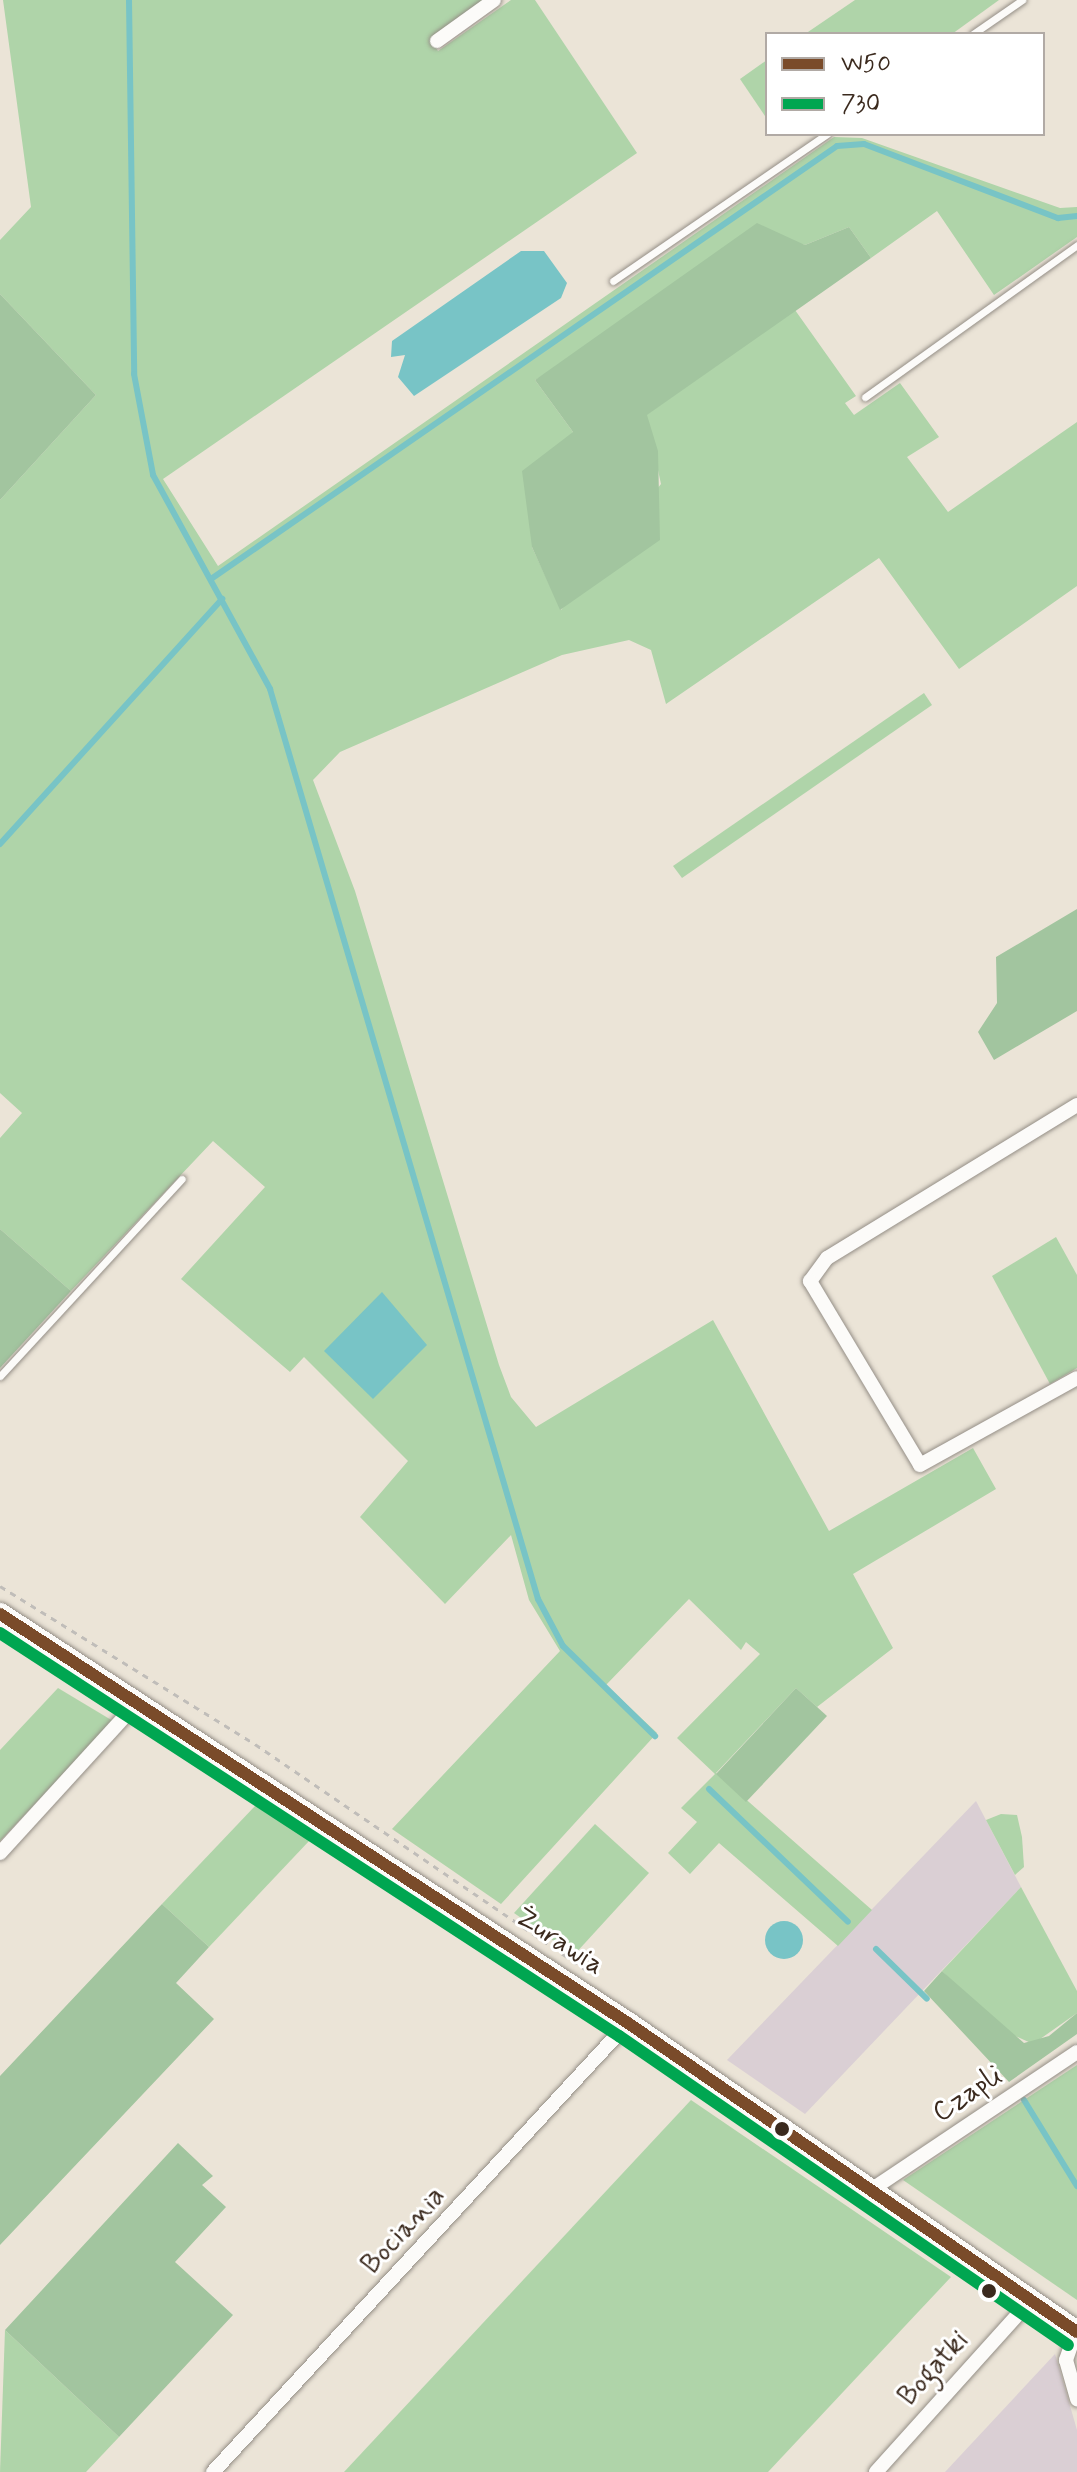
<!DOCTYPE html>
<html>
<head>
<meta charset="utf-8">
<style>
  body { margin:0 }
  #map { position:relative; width:1077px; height:2472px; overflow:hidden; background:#ebe4d7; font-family:Mynerve,sans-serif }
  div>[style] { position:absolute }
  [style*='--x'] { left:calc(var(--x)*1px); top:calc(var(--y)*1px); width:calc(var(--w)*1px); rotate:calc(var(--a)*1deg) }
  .industrial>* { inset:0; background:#dacfd4 }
  .green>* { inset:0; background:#afd4a9 }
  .forest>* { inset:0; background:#a2c59f }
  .water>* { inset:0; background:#78c4c6 }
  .round { border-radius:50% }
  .stream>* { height:6px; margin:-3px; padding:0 3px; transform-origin:3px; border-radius:3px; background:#78c4c6 }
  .path>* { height:3px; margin-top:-1.5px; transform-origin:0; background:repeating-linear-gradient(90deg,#c0bdb9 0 6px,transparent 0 12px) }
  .roads { filter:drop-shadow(0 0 2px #948e86) drop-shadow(0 0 2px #948e86) }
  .lane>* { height:7px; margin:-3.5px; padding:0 3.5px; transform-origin:3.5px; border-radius:3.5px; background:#fcfbf9 }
  .street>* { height:14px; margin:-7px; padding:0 7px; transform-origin:7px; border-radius:7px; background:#fcfbf9 }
  .secondary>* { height:22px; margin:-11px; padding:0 11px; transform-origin:11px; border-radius:11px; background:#fcfbf9 }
  .bus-1>* { height:12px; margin:-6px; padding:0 6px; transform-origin:6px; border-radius:6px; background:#7a4b2a }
  .bus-2>* { height:12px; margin:-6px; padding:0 6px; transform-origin:6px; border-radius:6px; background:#00a651 }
  .dots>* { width:22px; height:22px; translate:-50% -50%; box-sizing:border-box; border:4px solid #fff; border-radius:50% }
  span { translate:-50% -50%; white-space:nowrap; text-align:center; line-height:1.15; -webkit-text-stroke:6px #fff; paint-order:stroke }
  .street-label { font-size:28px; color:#3b2a1e }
  .legend { position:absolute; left:765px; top:32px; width:280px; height:104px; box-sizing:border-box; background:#fff; border:2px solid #b1aaa5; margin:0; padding:10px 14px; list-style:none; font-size:24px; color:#3b2a1e }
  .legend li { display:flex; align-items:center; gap:16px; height:40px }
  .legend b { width:40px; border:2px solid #b1aaa5 }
</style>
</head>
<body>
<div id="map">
  <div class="industrial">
    <i style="clip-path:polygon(976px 1801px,1021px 1887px,805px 2114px,727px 2060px)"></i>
    <i style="clip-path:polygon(1055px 2354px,1077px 2430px,1077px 2472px,945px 2472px)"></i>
  </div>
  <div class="green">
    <i style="clip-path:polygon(3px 0,483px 0,430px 38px,438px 51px,511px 0,535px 0,637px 153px,163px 479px,218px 566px,834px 137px,862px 138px,1060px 208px,1077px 207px,1077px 237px,994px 295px,937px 211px,871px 258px,849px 227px,805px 245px,783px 239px,535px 380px,573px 432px,532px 547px,561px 610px,661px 484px,646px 415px,795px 310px,856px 396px,845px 403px,854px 415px,900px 383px,939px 437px,907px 457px,948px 512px,1077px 422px,1077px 586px,959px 669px,879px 558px,666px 704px,651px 650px,629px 640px,562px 655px,340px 752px,313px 780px,355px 891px,499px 1365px,511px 1397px,536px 1427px,713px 1320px,829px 1531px,973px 1448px,996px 1489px,853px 1574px,893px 1648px,817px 1707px,796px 1688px,716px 1773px,872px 1910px,838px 1946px,719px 1843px,690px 1874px,668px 1853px,697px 1822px,681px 1808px,715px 1774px,677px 1738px,760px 1654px,746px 1642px,741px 1650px,689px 1599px,606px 1685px,657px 1733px,501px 1904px,392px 1829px,560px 1651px,529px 1600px,511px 1535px,445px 1604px,360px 1517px,408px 1461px,304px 1357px,290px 1372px,181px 1279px,265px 1187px,213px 1141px,71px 1291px,0 1229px,0 1138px,22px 1113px,0 1093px,0 500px,96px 395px,0 294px,0 240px,31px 207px)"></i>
    <i style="clip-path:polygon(855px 0,999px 0,952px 34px,805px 34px)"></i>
    <i style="clip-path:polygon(767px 60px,767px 119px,740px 79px)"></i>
    <i style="clip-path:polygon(924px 693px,932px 705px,682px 878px,673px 866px)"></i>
    <i style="clip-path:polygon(1056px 1237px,1077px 1275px,1077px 1368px,1050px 1384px,992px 1276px)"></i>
    <i style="clip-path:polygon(58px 1688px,113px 1721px,0 1841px,0 1750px)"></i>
    <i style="clip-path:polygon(255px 1806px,310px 1840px,209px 1947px,162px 1904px)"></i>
    <i style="clip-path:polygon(1001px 1814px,1017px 1815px,1022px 1837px,1024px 1867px,1015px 1875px,986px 1820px)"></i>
    <i style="clip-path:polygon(595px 1824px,649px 1873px,574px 1955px,514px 1913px)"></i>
    <i style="clip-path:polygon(1021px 1887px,1077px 1991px,1077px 2013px,1033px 2044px,1002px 2030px,942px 1971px)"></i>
    <i style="clip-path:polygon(1077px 2065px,1077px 2300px,903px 2180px)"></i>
    <i style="clip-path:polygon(691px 2100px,951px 2277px,768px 2472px,344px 2472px)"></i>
    <i style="clip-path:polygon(5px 2330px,119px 2437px,86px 2472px,0 2472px)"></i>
  </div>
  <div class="forest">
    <i style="clip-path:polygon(757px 223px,805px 245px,849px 227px,871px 258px,647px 415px,658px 451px,660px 540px,560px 610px,532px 547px,522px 471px,573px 432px,535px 380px)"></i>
    <i style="clip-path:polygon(0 294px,96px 395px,0 500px)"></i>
    <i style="clip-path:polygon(1077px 909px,1077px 1011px,994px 1060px,978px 1032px,997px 1003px,996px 957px)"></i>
    <i style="clip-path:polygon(0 1229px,71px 1291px,0 1368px)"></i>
    <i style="clip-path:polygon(796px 1688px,827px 1716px,746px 1802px,716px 1774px)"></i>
    <i style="clip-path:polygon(162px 1904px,209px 1947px,176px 1983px,214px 2019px,0 2245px,0 2076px)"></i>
    <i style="clip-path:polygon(942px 1971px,1024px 2043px,1049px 2036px,1077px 2013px,1077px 2034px,1009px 2082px,924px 1991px)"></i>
    <i style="clip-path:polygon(178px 2143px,213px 2176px,202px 2185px,226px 2207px,175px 2262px,233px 2315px,119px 2437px,5px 2330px)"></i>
  </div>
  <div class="water">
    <i style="clip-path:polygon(521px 251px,544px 251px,567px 283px,561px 298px,414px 396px,398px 377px,405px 355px,391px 357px,392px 341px)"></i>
    <i style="clip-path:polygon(382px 1292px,427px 1345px,373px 1399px,324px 1351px)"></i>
    <i class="round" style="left:765px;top:1921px;width:38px;height:38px"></i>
  </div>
  <div class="stream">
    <i style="--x:129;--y:0;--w:374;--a:89.2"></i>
    <i style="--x:134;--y:374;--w:103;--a:79.3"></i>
    <i style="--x:153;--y:475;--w:244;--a:61.3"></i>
    <i style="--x:270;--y:689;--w:949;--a:73.59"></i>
    <i style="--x:538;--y:1599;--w:53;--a:62"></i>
    <i style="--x:563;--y:1646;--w:129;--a:44.4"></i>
    <i style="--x:211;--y:579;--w:761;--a:-34.67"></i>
    <i style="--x:837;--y:146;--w:27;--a:-4"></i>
    <i style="--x:864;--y:144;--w:208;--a:20.9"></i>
    <i style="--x:1058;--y:218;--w:19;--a:-6"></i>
    <i style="--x:0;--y:844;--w:331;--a:-47.8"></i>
    <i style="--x:709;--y:1789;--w:192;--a:43.7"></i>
    <i style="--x:876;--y:1949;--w:71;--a:44.4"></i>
    <i style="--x:1024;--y:2100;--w:101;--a:58.4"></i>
  </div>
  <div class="path">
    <i style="--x:0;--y:1586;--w:300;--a:31.8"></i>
    <i style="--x:255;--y:1744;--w:401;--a:34.3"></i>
  </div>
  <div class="roads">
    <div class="lane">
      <i style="--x:973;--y:34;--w:60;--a:-34.8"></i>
      <i style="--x:613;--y:281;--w:260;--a:-34.5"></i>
      <i style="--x:865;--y:397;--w:261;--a:-35.6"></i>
      <i style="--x:0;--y:1376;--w:268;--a:-47.3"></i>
    </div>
    <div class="street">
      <i style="--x:437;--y:41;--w:70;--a:-35.7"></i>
      <i style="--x:1077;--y:1105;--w:293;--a:148.5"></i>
      <i style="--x:827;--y:1258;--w:29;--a:126"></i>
      <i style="--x:810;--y:1281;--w:214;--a:59.1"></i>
      <i style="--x:920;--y:1465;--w:179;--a:-29"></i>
      <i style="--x:0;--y:1853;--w:206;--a:-47.6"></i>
      <i style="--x:871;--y:2190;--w:248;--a:-33.8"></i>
      <i style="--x:1076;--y:2331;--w:31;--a:109"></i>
      <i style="--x:1066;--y:2360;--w:41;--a:74.2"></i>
      <i style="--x:213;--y:2472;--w:611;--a:-47.25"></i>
      <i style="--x:876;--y:2472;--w:232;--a:-48"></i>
    </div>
    <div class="secondary">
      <i style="--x:0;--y:1614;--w:749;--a:33.08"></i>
      <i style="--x:628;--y:2023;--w:545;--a:34.54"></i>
    </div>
  </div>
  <div class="bus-1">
    <i style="--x:0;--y:1614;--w:749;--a:33.08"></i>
    <i style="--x:628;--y:2023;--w:545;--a:34.54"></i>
  </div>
  <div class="bus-2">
    <i style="--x:0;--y:1633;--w:739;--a:33.07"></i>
    <i style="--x:619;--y:2036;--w:545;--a:34.54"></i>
  </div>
  <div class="dots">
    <i style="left:782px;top:2129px;background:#3b2a1e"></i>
    <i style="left:989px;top:2291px;background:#3b2a1e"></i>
  </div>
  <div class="street-label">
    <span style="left:559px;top:1942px;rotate:33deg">Żurawia</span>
    <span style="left:968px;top:2095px;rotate:-34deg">Czapli</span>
    <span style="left:404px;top:2231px;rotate:-47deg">Bociania</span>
    <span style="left:934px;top:2369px;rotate:-48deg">Bogatki</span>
  </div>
  <ul class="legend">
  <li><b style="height:10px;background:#7a4b2a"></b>W50</li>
  <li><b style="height:10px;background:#00a651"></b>730</li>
  </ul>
</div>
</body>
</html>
